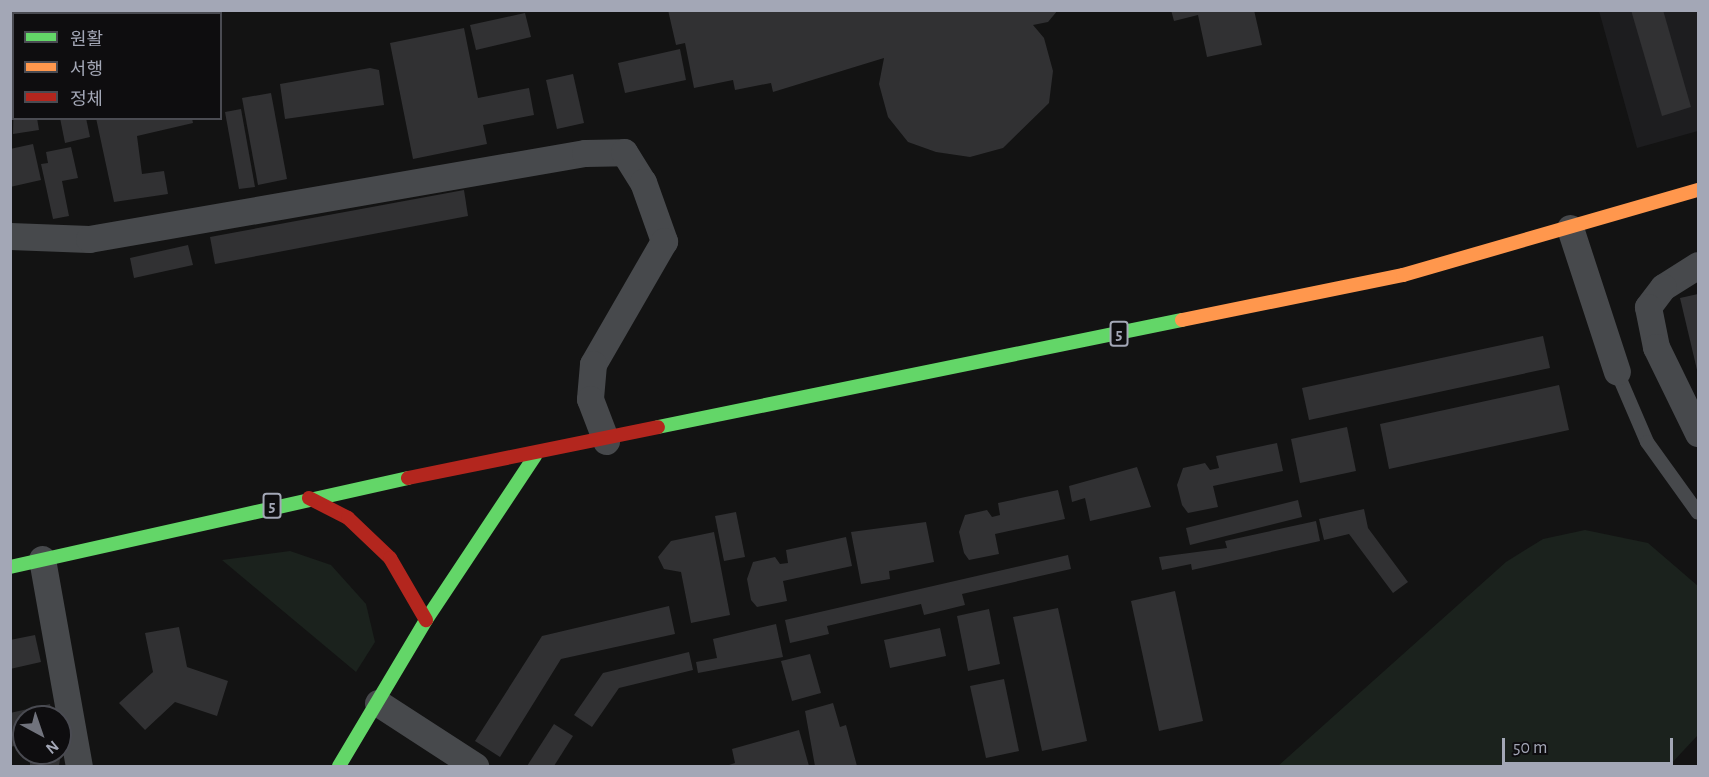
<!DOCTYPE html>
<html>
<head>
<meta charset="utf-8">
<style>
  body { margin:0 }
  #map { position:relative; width:1709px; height:777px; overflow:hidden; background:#131313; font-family:"Alegreya Sans","Noto Sans KR",sans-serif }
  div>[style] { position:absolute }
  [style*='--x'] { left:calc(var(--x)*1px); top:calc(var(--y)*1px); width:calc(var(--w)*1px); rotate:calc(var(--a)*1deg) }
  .built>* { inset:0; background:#1d1d1f }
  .green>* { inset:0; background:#1b221d }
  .building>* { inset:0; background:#313133 }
  .lane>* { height:14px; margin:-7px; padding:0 7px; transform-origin:7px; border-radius:7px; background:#47494c }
  .street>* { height:27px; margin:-13.5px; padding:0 13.5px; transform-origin:13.5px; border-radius:13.5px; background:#47494c }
  .fast>* { height:14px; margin:-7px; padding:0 7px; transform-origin:7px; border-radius:7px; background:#63d668 }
  .slow>* { height:14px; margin:-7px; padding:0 7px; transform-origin:7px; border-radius:7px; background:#ff974d }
  .jam>* { height:14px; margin:-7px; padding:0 7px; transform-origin:7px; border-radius:7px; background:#b3261e }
  .rail>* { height:4.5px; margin-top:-2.25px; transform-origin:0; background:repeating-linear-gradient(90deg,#48494c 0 8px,transparent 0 14px) }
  span { translate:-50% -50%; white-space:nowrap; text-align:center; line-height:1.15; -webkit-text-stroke:4.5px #0e0d0f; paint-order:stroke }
  .shield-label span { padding:2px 4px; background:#0e0d0f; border:2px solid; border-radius:4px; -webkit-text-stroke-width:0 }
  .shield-label { font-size:16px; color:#a3a7b6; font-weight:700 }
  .frame { position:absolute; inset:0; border:12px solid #a3a7b6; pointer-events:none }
  .legend { position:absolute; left:12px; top:12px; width:210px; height:108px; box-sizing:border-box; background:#0e0d0f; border:2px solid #4a4b52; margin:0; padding:8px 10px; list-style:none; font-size:18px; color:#a3a7b6 }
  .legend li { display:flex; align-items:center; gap:12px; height:30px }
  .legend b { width:30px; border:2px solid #4a4b52 }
  .north { position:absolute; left:12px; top:705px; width:60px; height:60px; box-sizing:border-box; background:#0e0d0f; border:2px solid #4a4b52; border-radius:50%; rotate:140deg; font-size:16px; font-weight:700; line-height:24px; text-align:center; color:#a3a7b6 }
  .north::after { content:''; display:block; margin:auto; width:21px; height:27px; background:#71737d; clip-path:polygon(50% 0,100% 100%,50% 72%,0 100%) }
  .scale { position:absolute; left:1502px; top:738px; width:171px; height:27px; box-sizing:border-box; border:3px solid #a3a7b6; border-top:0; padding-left:8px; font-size:18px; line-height:21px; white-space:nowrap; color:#a3a7b6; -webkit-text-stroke:4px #0e0d0f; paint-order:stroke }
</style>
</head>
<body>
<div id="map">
  <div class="built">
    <i style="clip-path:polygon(1599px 11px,1698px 11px,1698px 131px,1637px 148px)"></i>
  </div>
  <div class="green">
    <i style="clip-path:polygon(1585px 530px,1648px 543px,1698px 586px,1698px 735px,1669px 766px,1278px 766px,1506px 562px,1543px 539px)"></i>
    <i style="clip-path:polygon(290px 551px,331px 565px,366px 604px,375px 642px,356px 672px,222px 560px)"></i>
  </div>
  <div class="building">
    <i style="clip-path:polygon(668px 10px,1058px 10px,1048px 22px,1033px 25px,1044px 38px,1053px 71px,1049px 103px,1003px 148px,970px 157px,936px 152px,908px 142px,888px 117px,879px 84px,884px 58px,773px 92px,771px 83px,735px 90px,733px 80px,694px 88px,685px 43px,676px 45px)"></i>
    <i style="clip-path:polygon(1171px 10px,1254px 10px,1262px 45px,1207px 57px,1198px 15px,1174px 21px)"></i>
    <i style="clip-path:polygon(1631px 10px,1663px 10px,1691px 107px,1662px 116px)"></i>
    <i style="clip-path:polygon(525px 13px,531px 37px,476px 50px,470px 25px)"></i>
    <i style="clip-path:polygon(464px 28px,478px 98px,529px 88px,534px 115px,483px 125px,487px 144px,413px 159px,390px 43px)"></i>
    <i style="clip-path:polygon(680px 49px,686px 80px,625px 93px,618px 63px)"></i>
    <i style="clip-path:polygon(370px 68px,379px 70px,384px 105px,285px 119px,280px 84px)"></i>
    <i style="clip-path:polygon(573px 74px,584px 123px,557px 129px,546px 80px)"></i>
    <i style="clip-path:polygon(14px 78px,14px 118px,37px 118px,39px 130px,13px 134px)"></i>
    <i style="clip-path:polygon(271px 93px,287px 179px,258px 185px,242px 98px)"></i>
    <i style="clip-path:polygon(241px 109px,255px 187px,239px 189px,225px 112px)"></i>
    <i style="clip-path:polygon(60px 118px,86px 118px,90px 137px,65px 143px)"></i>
    <i style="clip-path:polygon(96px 118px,192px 118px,193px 123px,137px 136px,142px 174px,164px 171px,168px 194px,114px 202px)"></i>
    <i style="clip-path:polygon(33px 144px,41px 180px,10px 187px,10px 149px)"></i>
    <i style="clip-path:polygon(71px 147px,78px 178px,62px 181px,69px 216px,53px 219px,41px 164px,48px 163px,46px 152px)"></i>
    <i style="clip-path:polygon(464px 190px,468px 216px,215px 264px,210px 237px)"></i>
    <i style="clip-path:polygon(188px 245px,193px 265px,134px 278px,130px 258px)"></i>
    <i style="clip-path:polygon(1698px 294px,1698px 374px,1680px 298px)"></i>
    <i style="clip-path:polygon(1543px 336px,1550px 368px,1309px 420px,1302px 388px)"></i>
    <i style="clip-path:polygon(1559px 385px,1569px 430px,1389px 469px,1380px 424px)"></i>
    <i style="clip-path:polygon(1347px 427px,1356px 471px,1300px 483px,1291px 439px)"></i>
    <i style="clip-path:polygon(1277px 443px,1283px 471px,1213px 486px,1218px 507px,1188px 513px,1182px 505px,1177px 485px,1183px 468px,1205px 463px,1210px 470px,1219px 468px,1216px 456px)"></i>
    <i style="clip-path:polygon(1137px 467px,1151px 507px,1090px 521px,1085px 498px,1072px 502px,1069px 486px)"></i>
    <i style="clip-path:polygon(1058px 490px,1065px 519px,995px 534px,999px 554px,969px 560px,964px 553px,959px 532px,965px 515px,987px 510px,992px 517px,1000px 515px,998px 503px)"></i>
    <i style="clip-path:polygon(1298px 500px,1302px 517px,1190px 545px,1186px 528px)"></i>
    <i style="clip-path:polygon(1364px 509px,1368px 528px,1408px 582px,1393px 593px,1349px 534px,1324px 540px,1319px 519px)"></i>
    <i style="clip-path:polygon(736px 512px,745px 557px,724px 561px,715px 516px)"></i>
    <i style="clip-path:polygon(1316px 521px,1320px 541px,1192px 570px,1191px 564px,1162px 570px,1159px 557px,1227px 548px,1225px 541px)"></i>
    <i style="clip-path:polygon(926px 522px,934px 562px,889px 571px,890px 579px,861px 584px,851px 532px)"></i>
    <i style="clip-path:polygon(714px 532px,730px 615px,691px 623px,681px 572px,664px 569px,658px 557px,671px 541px)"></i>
    <i style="clip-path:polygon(846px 537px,852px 566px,783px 581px,787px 601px,757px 607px,751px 600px,747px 579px,753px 562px,775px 557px,780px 564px,788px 563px,786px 550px)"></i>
    <i style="clip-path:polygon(1068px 555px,1071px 569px,962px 594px,965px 605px,924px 615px,921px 604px,827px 626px,829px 634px,790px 643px,785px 620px)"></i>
    <i style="clip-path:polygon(1175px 591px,1203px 721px,1159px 731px,1131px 601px)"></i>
    <i style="clip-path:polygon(669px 606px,675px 634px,561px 659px,500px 757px,475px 741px,542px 636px)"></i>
    <i style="clip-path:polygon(1058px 608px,1087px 741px,1042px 751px,1013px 617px)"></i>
    <i style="clip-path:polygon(989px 609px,1000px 664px,968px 671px,957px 616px)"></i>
    <i style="clip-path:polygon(776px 624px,783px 657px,698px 673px,696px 662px,717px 658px,713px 639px)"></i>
    <i style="clip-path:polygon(179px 627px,187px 667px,228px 681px,217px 716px,175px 702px,145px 730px,119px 703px,153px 672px,145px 633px)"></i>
    <i style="clip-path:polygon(940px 628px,946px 656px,890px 668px,884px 640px)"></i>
    <i style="clip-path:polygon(35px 635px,41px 662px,10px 669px,10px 640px)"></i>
    <i style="clip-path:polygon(689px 652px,693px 670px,619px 688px,592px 727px,574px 715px,603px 673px)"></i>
    <i style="clip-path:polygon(810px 654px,821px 693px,792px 701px,781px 661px)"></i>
    <i style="clip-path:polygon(1004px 679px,1019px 751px,986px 758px,970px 686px)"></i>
    <i style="clip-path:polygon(833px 703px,840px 727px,846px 725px,857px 766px,815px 766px,805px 711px)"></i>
    <i style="clip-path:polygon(50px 704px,53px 717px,24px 717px,24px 744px,10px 747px,10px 713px)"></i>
    <i style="clip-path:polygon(554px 724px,573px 736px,554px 766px,527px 766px)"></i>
    <i style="clip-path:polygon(799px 730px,809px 766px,726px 766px,735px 763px,732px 749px)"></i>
    <i style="clip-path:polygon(30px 753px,61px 753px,59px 766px,30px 766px)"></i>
  </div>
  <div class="lane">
    <i style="--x:1617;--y:372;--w:76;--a:66.8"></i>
    <i style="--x:1647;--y:442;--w:87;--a:54.3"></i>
  </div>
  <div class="street">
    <i style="--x:1570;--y:228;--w:151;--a:71.9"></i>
    <i style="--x:10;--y:236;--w:79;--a:2.2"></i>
    <i style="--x:89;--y:239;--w:503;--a:-9.84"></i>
    <i style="--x:585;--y:153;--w:39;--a:-1"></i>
    <i style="--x:624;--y:152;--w:36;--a:58"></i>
    <i style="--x:643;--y:182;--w:63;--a:70.4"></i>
    <i style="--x:664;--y:241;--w:142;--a:120"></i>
    <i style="--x:593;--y:364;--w:35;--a:95"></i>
    <i style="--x:590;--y:399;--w:45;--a:69.1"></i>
    <i style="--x:1698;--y:265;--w:41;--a:147.8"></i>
    <i style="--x:1663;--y:287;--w:25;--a:127"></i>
    <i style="--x:1648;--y:307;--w:41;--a:78.7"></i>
    <i style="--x:1656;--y:347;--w:96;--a:64"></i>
    <i style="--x:42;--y:559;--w:210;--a:79.9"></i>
    <i style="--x:378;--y:703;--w:116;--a:33"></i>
  </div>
  <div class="fast">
    <i style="--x:658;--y:427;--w:535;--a:-11.54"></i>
    <i style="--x:10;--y:567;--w:408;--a:-12.6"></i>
    <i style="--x:339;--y:766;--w:170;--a:-59.2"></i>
    <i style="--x:426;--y:620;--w:197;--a:-56.4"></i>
  </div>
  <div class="slow">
    <i style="--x:1182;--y:320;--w:226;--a:-11.5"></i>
    <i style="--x:1403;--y:275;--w:307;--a:-16.1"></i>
  </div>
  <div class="jam">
    <i style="--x:408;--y:478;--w:255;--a:-11.5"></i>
    <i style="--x:309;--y:498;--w:44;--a:27.1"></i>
    <i style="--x:348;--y:518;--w:58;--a:43.6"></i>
    <i style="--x:390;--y:558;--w:72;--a:59.9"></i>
  </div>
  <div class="rail">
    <i style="--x:132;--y:14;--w:81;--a:-2.8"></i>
    <i style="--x:10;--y:18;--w:4;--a:0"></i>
  </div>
  <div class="shield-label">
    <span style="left:1119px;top:334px">5</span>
    <span style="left:272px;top:506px">5</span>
  </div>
  <div class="frame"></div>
  <ul class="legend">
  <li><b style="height:8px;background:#63d668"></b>원활</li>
  <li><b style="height:8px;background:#ff974d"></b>서행</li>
  <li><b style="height:8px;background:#b3261e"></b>정체</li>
  </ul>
  <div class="north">N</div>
  <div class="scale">50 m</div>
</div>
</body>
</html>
